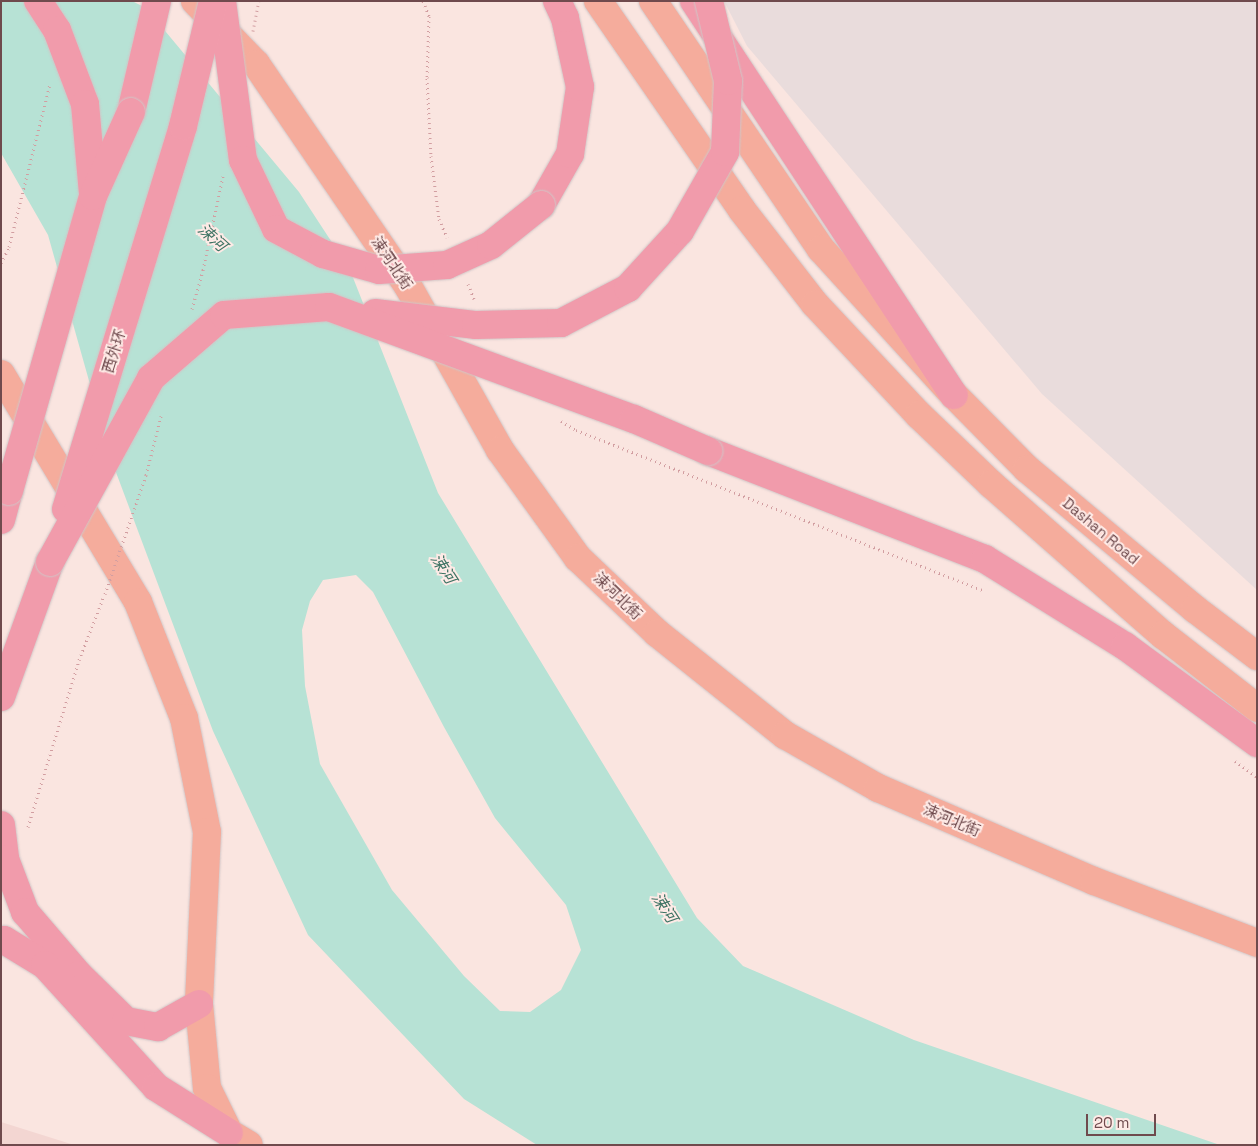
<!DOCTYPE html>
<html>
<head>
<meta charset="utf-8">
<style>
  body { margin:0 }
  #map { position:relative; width:1258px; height:1146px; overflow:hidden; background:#fae5e0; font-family:"Space Grotesk","Noto Sans SC",sans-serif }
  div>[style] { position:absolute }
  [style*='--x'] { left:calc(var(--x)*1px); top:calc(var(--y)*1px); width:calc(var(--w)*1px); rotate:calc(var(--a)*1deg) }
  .residential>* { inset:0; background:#f3d6d2 }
  .industrial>* { inset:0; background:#e9dcdc }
  .water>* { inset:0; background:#b7e2d5 }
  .path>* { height:3px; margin-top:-1.5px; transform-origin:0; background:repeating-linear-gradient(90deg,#d29ea1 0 1px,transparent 0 5px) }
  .roads { filter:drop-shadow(0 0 1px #d1c5c6) drop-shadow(0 0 1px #d1c5c6) }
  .major>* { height:28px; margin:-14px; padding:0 14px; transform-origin:14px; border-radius:14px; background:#f5ac9c }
  .highway>* { height:28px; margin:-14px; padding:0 14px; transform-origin:14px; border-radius:14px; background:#f19bab }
  .path-bridge>* { height:3px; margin-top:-1.5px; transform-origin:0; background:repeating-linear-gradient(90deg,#d29ea1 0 1px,transparent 0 5px) }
  .bridges { filter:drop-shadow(0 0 1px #d1c5c6) drop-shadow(0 0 1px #d1c5c6) }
  .highway-bridge>* { height:28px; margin:-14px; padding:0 14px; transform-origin:14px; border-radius:14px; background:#f19bab }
  span { translate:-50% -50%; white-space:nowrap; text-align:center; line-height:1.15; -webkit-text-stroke:4px #feeae6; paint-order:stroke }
  .street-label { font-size:15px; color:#6f4a4d }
  .water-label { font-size:16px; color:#3f7465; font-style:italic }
  .frame { position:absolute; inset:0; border:2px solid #6f4a4d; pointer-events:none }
  .scale { position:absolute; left:1086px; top:1114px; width:70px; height:22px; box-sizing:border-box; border:2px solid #6f4a4d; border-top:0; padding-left:6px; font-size:15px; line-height:18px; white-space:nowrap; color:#6f4a4d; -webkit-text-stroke:4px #feeae6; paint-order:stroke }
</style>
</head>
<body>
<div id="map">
  <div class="residential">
    <i style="clip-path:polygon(1px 1122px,71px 1144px,73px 1145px,1px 1145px)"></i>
  </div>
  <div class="industrial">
    <i style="clip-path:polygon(724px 1px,1257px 1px,1257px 590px,1042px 394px,747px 46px)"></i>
  </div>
  <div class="water">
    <i style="clip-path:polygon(evenodd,1px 1px,132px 1px,146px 8px,299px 192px,350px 270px,438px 493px,697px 918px,743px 966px,914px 1040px,1220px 1145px,537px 1145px,464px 1099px,308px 935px,213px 731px,111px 459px,48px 235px,1px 153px,1px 1px,356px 575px,373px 592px,444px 727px,495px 818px,566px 905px,581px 950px,561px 990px,530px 1012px,500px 1011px,464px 976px,392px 890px,320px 764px,305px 686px,302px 630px,310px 601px,323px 580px,356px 575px)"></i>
  </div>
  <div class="path">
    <i style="--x:423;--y:1;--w:16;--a:68"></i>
    <i style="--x:429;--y:16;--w:62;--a:91.8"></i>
    <i style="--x:427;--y:78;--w:78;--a:87.1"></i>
    <i style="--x:431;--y:156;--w:64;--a:82.8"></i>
    <i style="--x:439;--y:219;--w:20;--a:66"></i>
    <i style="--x:1;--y:263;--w:18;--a:-63"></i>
    <i style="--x:9;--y:247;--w:168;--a:-75.9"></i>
    <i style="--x:468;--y:284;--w:16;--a:68"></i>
    <i style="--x:561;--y:421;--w:17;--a:31"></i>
    <i style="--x:576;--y:430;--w:439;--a:21.5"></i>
    <i style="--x:1235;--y:761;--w:27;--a:36"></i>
    <i style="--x:28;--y:827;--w:175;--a:-73"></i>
    <i style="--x:79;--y:660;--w:69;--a:-68.7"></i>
  </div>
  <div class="roads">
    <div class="major">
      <i style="--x:195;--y:1;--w:88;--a:45.9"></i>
      <i style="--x:256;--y:64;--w:269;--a:55.6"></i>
      <i style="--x:408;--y:286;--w:188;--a:60.7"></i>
      <i style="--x:500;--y:450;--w:133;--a:54.2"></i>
      <i style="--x:578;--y:558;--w:109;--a:43.5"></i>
      <i style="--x:657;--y:633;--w:164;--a:38.6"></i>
      <i style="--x:785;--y:735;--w:107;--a:29.7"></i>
      <i style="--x:878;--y:788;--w:235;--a:23.3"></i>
      <i style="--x:1094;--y:881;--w:174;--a:20.8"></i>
      <i style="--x:598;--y:1;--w:254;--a:55.4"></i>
      <i style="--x:742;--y:210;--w:119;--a:52.2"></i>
      <i style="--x:815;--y:304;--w:152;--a:46.9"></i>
      <i style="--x:919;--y:415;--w:100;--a:43.8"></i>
      <i style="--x:991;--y:484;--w:229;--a:41.3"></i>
      <i style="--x:1163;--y:635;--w:119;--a:37.8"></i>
      <i style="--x:653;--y:1;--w:300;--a:55.9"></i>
      <i style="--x:821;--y:249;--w:197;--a:47.7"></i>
      <i style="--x:954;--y:395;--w:104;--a:45.4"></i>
      <i style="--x:1027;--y:469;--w:219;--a:39.8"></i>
      <i style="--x:1195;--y:609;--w:78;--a:37.2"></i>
      <i style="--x:1;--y:374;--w:266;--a:59"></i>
      <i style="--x:138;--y:602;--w:125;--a:68.4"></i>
      <i style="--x:184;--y:718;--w:116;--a:78.6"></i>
      <i style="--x:207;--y:832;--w:172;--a:92.7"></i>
      <i style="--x:199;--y:1004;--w:84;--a:84.6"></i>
      <i style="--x:207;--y:1088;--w:50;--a:63.9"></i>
      <i style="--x:229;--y:1133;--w:23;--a:31"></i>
    </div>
    <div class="highway">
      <i style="--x:694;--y:1;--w:472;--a:56.6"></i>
      <i style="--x:131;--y:112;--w:114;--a:-76.8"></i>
      <i style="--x:541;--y:205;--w:59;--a:-60.4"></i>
      <i style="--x:570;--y:154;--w:68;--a:-81.5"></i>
      <i style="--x:580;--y:87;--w:71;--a:-102.3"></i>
      <i style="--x:565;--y:18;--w:19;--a:-115"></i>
      <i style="--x:708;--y:451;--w:297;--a:21.3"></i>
      <i style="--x:985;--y:559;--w:165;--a:31.9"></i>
      <i style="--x:1125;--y:646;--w:164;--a:36.3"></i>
      <i style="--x:1;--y:520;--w:30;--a:-75"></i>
      <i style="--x:1;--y:697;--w:144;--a:-70.1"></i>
      <i style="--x:1;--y:825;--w:34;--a:83"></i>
      <i style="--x:5;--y:859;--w:57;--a:69.3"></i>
      <i style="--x:25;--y:912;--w:83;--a:49.4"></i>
      <i style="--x:79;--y:975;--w:66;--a:44.4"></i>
      <i style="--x:126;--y:1021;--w:33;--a:11"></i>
      <i style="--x:158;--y:1027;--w:47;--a:-29.3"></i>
      <i style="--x:1;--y:941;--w:3;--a:-18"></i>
      <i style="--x:4;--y:940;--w:48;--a:31.4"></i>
      <i style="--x:45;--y:965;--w:165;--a:47.7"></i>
      <i style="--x:156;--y:1087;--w:86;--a:32.2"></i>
    </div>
  </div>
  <div class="path-bridge">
    <i style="--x:253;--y:31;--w:31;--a:-79"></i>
    <i style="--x:192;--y:309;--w:41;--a:-74.2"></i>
    <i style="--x:203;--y:270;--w:96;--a:-78"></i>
    <i style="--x:105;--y:594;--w:126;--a:-71"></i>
    <i style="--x:146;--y:475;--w:61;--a:-75.7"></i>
  </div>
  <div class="bridges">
    <div class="highway-bridge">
      <i style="--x:38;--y:1;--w:35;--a:57"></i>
      <i style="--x:57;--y:30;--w:79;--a:69.3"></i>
      <i style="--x:85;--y:104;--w:90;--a:84.9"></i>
      <i style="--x:222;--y:1;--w:160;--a:82.5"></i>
      <i style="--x:243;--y:160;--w:76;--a:64.4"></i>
      <i style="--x:276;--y:229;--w:53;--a:28"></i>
      <i style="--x:323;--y:254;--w:58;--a:15.9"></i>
      <i style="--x:379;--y:270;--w:68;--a:-4.2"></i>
      <i style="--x:447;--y:265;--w:48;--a:-24.4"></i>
      <i style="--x:491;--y:245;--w:64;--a:-38.7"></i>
      <i style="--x:375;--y:313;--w:102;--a:6.8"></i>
      <i style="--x:476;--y:325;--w:85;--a:-1.3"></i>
      <i style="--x:561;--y:323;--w:76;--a:-27.6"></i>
      <i style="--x:628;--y:288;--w:77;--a:-47.6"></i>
      <i style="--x:680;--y:231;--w:91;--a:-60.3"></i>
      <i style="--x:725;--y:152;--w:71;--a:-87.6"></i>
      <i style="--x:728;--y:81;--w:82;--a:-103.4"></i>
      <i style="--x:9;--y:491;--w:307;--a:-74.1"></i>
      <i style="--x:93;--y:196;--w:92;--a:-65.7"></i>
      <i style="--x:66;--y:509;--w:400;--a:-73"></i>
      <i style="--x:183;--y:126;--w:129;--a:-76.5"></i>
      <i style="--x:50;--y:562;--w:210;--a:-61.2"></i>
      <i style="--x:151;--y:378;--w:96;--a:-40.8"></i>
      <i style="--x:224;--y:315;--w:105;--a:-4.4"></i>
      <i style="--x:329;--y:307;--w:325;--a:20.2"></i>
      <i style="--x:634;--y:419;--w:81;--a:23.4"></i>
    </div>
  </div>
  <div class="street-label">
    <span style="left:392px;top:263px;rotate:56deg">涑河北街</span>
    <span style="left:114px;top:351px;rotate:-73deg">西外环</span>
    <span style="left:1101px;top:531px;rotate:40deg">Dashan Road</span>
    <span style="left:618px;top:596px;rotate:44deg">涑河北街</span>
    <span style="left:952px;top:820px;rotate:23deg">涑河北街</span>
  </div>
  <div class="water-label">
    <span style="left:212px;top:238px;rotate:42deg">涑河</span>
    <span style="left:443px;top:569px;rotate:57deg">涑河</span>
    <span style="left:664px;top:908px;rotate:57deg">涑河</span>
  </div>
  <div class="frame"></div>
  <div class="scale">20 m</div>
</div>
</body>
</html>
